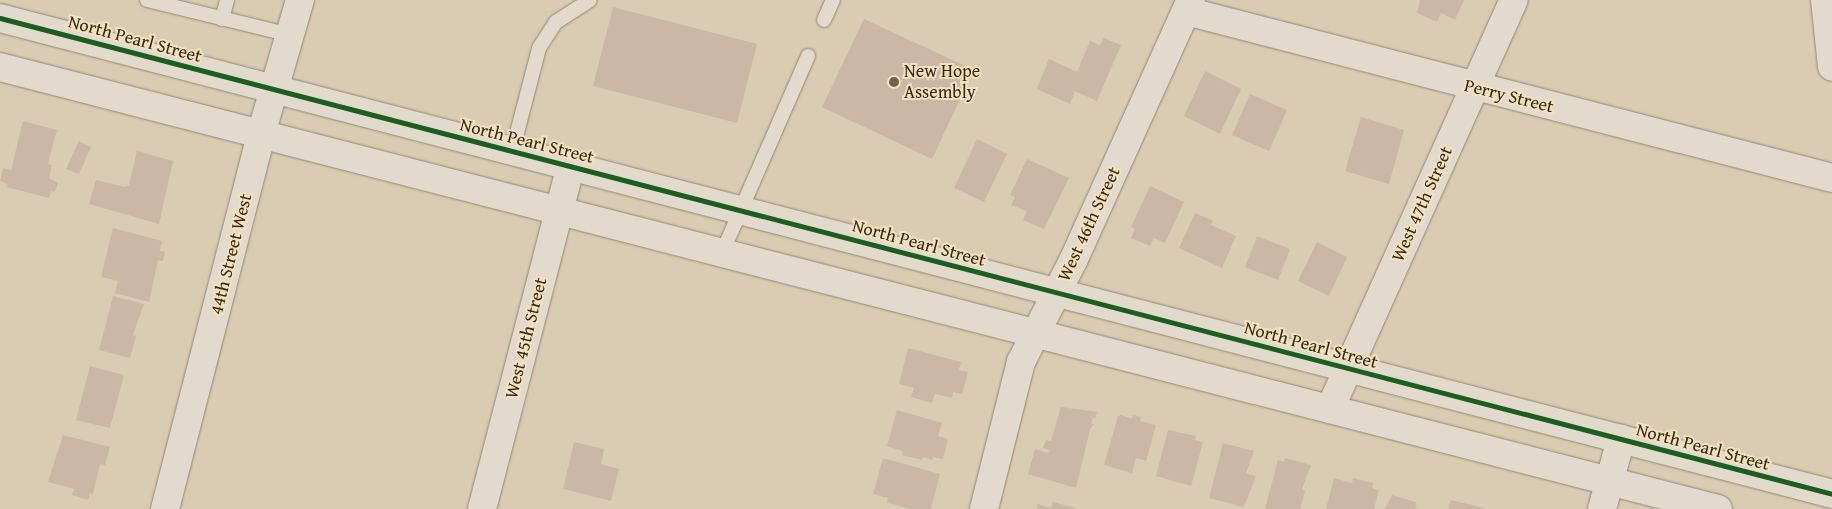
<!DOCTYPE html>
<html>
<head>
<meta charset="utf-8">
<style>
  body { margin:0 }
  #map { position:relative; width:1832px; height:509px; overflow:hidden; background:#daccb2; font-family:"Gentium Book Plus",serif }
  div>[style] { position:absolute }
  [style*='--x'] { left:calc(var(--x)*1px); top:calc(var(--y)*1px); width:calc(var(--w)*1px); rotate:calc(var(--a)*1deg) }
  .building>* { inset:0; background:#cbb7a5 }
  .roads { filter:drop-shadow(0 0 1px #928775) drop-shadow(0 0 1px #928775) }
  .lane>* { height:14px; margin:-7px; padding:0 7px; transform-origin:7px; border-radius:7px; background:#e1dacd }
  .street>* { height:28px; margin:-14px; padding:0 14px; transform-origin:14px; border-radius:14px; background:#e1dacd }
  .secondary>* { height:28px; margin:-14px; padding:0 14px; transform-origin:14px; border-radius:14px; background:#e1dacd }
  .cycleway>* { height:5px; margin:-2.5px; padding:0 2.5px; transform-origin:2.5px; border-radius:2.5px; background:#1b5e20 }
  .dots>* { width:14px; height:14px; translate:-50% -50%; box-sizing:border-box; border:2px solid #f1e2c3; border-radius:50% }
  span { translate:-50% -50%; white-space:nowrap; text-align:center; line-height:1.15; -webkit-text-stroke:4px #f1e2c3; paint-order:stroke }
  .street-label { font-size:18px; color:#3f260a }
  .poi-label { font-size:18px; color:#3f260a }
  .left { translate:0 -50%; text-align:left }
</style>
</head>
<body>
<div id="map">
  <div class="building">
    <i style="clip-path:polygon(1420px 0,1464px 0,1455px 20px,1441px 13px,1437px 22px,1417px 13px)"></i>
    <i style="clip-path:polygon(613px 7px,757px 44px,737px 123px,593px 86px)"></i>
    <i style="clip-path:polygon(864px 19px,974px 70px,932px 159px,822px 107px)"></i>
    <i style="clip-path:polygon(1104px 38px,1121px 45px,1097px 101px,1075px 91px,1070px 104px,1037px 89px,1049px 59px,1077px 72px,1090px 41px,1100px 45px)"></i>
    <i style="clip-path:polygon(1205px 71px,1241px 89px,1220px 134px,1184px 116px)"></i>
    <i style="clip-path:polygon(1250px 94px,1287px 110px,1269px 151px,1232px 135px)"></i>
    <i style="clip-path:polygon(1361px 117px,1404px 130px,1389px 184px,1345px 171px)"></i>
    <i style="clip-path:polygon(23px 121px,57px 130px,48px 164px,52px 165px,49px 178px,58px 183px,55px 192px,51px 191px,49px 198px,7px 187px,8px 184px,0 181px,3px 168px,11px 170px)"></i>
    <i style="clip-path:polygon(977px 139px,1007px 154px,984px 202px,954px 188px)"></i>
    <i style="clip-path:polygon(79px 141px,91px 147px,79px 174px,66px 169px)"></i>
    <i style="clip-path:polygon(137px 151px,173px 161px,159px 224px,89px 204px,96px 180px,125px 187px,129px 185px)"></i>
    <i style="clip-path:polygon(1027px 159px,1069px 178px,1044px 229px,1023px 220px,1027px 211px,1011px 205px,1015px 197px,1010px 195px)"></i>
    <i style="clip-path:polygon(1150px 186px,1184px 202px,1165px 243px,1154px 238px,1150px 246px,1131px 238px,1135px 229px,1131px 227px)"></i>
    <i style="clip-path:polygon(1195px 213px,1213px 221px,1211px 225px,1236px 236px,1222px 268px,1179px 248px)"></i>
    <i style="clip-path:polygon(113px 228px,162px 241px,160px 251px,165px 252px,163px 261px,158px 260px,149px 302px,115px 293px,118px 281px,101px 277px)"></i>
    <i style="clip-path:polygon(1257px 236px,1290px 249px,1278px 280px,1245px 267px)"></i>
    <i style="clip-path:polygon(1317px 242px,1347px 257px,1329px 296px,1298px 281px)"></i>
    <i style="clip-path:polygon(113px 296px,144px 304px,133px 335px,136px 336px,130px 358px,99px 350px)"></i>
    <i style="clip-path:polygon(908px 348px,961px 362px,959px 370px,968px 372px,962px 394px,953px 392px,952px 398px,935px 394px,932px 403px,911px 397px,914px 388px,899px 384px)"></i>
    <i style="clip-path:polygon(90px 366px,124px 375px,110px 428px,76px 420px)"></i>
    <i style="clip-path:polygon(1061px 407px,1097px 412px,1095px 419px,1093px 417px,1091px 424px,1094px 424px,1090px 429px,1076px 488px,1028px 474px,1035px 449px,1048px 453px,1049px 450px,1043px 448px,1046px 440px,1051px 441px)"></i>
    <i style="clip-path:polygon(897px 410px,942px 423px,938px 436px,948px 439px,943px 459px,933px 457px,932px 460px,923px 457px,922px 460px,902px 455px,903px 451px,887px 446px)"></i>
    <i style="clip-path:polygon(1121px 415px,1132px 419px,1133px 415px,1141px 417px,1140px 421px,1156px 425px,1146px 461px,1136px 458px,1132px 473px,1104px 465px,1118px 416px)"></i>
    <i style="clip-path:polygon(1168px 430px,1196px 436px,1195px 440px,1203px 442px,1191px 486px,1156px 476px)"></i>
    <i style="clip-path:polygon(63px 435px,110px 447px,105px 465px,100px 464px,93px 494px,90px 493px,88px 500px,72px 495px,74px 489px,48px 482px)"></i>
    <i style="clip-path:polygon(574px 442px,604px 449px,601px 464px,619px 469px,611px 501px,563px 489px)"></i>
    <i style="clip-path:polygon(1223px 443px,1254px 451px,1246px 473px,1256px 476px,1244px 507px,1209px 498px)"></i>
    <i style="clip-path:polygon(883px 458px,940px 474px,931px 509px,911px 509px,887px 503px,888px 498px,873px 494px)"></i>
    <i style="clip-path:polygon(1285px 458px,1311px 465px,1302px 489px,1305px 491px,1300px 509px,1265px 509px,1278px 460px,1284px 462px)"></i>
    <i style="clip-path:polygon(1334px 478px,1352px 483px,1353px 478px,1373px 483px,1372px 488px,1379px 490px,1374px 509px,1326px 509px)"></i>
    <i style="clip-path:polygon(1392px 495px,1416px 502px,1415px 507px,1419px 509px,1385px 509px)"></i>
    <i style="clip-path:polygon(1451px 500px,1483px 508px,1483px 509px,1448px 509px)"></i>
    <i style="clip-path:polygon(1053px 502px,1075px 508px,1075px 509px,1037px 509px,1038px 504px,1051px 508px)"></i>
  </div>
  <div class="roads">
    <div class="lane">
      <i style="--x:147;--y:0;--w:148;--a:13.7"></i>
      <i style="--x:222;--y:19;--w:20;--a:-75"></i>
      <i style="--x:824;--y:20;--w:22;--a:-66"></i>
      <i style="--x:512;--y:152;--w:107;--a:-75.4"></i>
      <i style="--x:539;--y:48;--w:31;--a:-57"></i>
      <i style="--x:556;--y:22;--w:40;--a:-32.9"></i>
      <i style="--x:722;--y:253;--w:215;--a:-66.4"></i>
    </div>
    <div class="street">
      <i style="--x:1825;--y:0;--w:67;--a:84"></i>
      <i style="--x:1186;--y:11;--w:667;--a:14.49"></i>
      <i style="--x:1330;--y:409;--w:448;--a:-65.8"></i>
      <i style="--x:482;--y:509;--w:354;--a:-75.5"></i>
      <i style="--x:984;--y:509;--w:152;--a:-75.9"></i>
      <i style="--x:1021;--y:362;--w:114;--a:-62.8"></i>
      <i style="--x:1073;--y:261;--w:286;--a:-65.7"></i>
    </div>
    <div class="secondary">
      <i style="--x:0;--y:18;--w:1893;--a:14.56"></i>
      <i style="--x:0;--y:67;--w:1774;--a:14.43"></i>
      <i style="--x:165;--y:509;--w:387;--a:-75.6"></i>
      <i style="--x:261;--y:134;--w:140;--a:-73.8"></i>
      <i style="--x:1602;--y:509;--w:73;--a:-74.8"></i>
    </div>
  </div>
  <div class="cycleway">
    <i style="--x:0;--y:18;--w:1893;--a:14.56"></i>
  </div>
  <div class="dots">
    <i style="left:894px;top:82px;background:#756045"></i>
  </div>
  <div class="street-label">
    <span style="left:135px;top:39px;rotate:15deg">North Pearl Street</span>
    <span style="left:1509px;top:96px;rotate:14deg">Perry Street</span>
    <span style="left:527px;top:141px;rotate:14deg">North Pearl Street</span>
    <span style="left:1422px;top:204px;rotate:-66deg">West 47th Street</span>
    <span style="left:1089px;top:224px;rotate:-65deg">West 46th Street</span>
    <span style="left:919px;top:243px;rotate:15deg">North Pearl Street</span>
    <span style="left:231px;top:254px;rotate:-76deg">44th Street West</span>
    <span style="left:526px;top:338px;rotate:-76deg">West 45th Street</span>
    <span style="left:1311px;top:345px;rotate:15deg">North Pearl Street</span>
    <span style="left:1703px;top:447px;rotate:15deg">North Pearl Street</span>
  </div>
  <div class="poi-label">
    <span class="left" style="left:904px;top:82px">New Hope<br>Assembly</span>
  </div>
</div>
</body>
</html>
